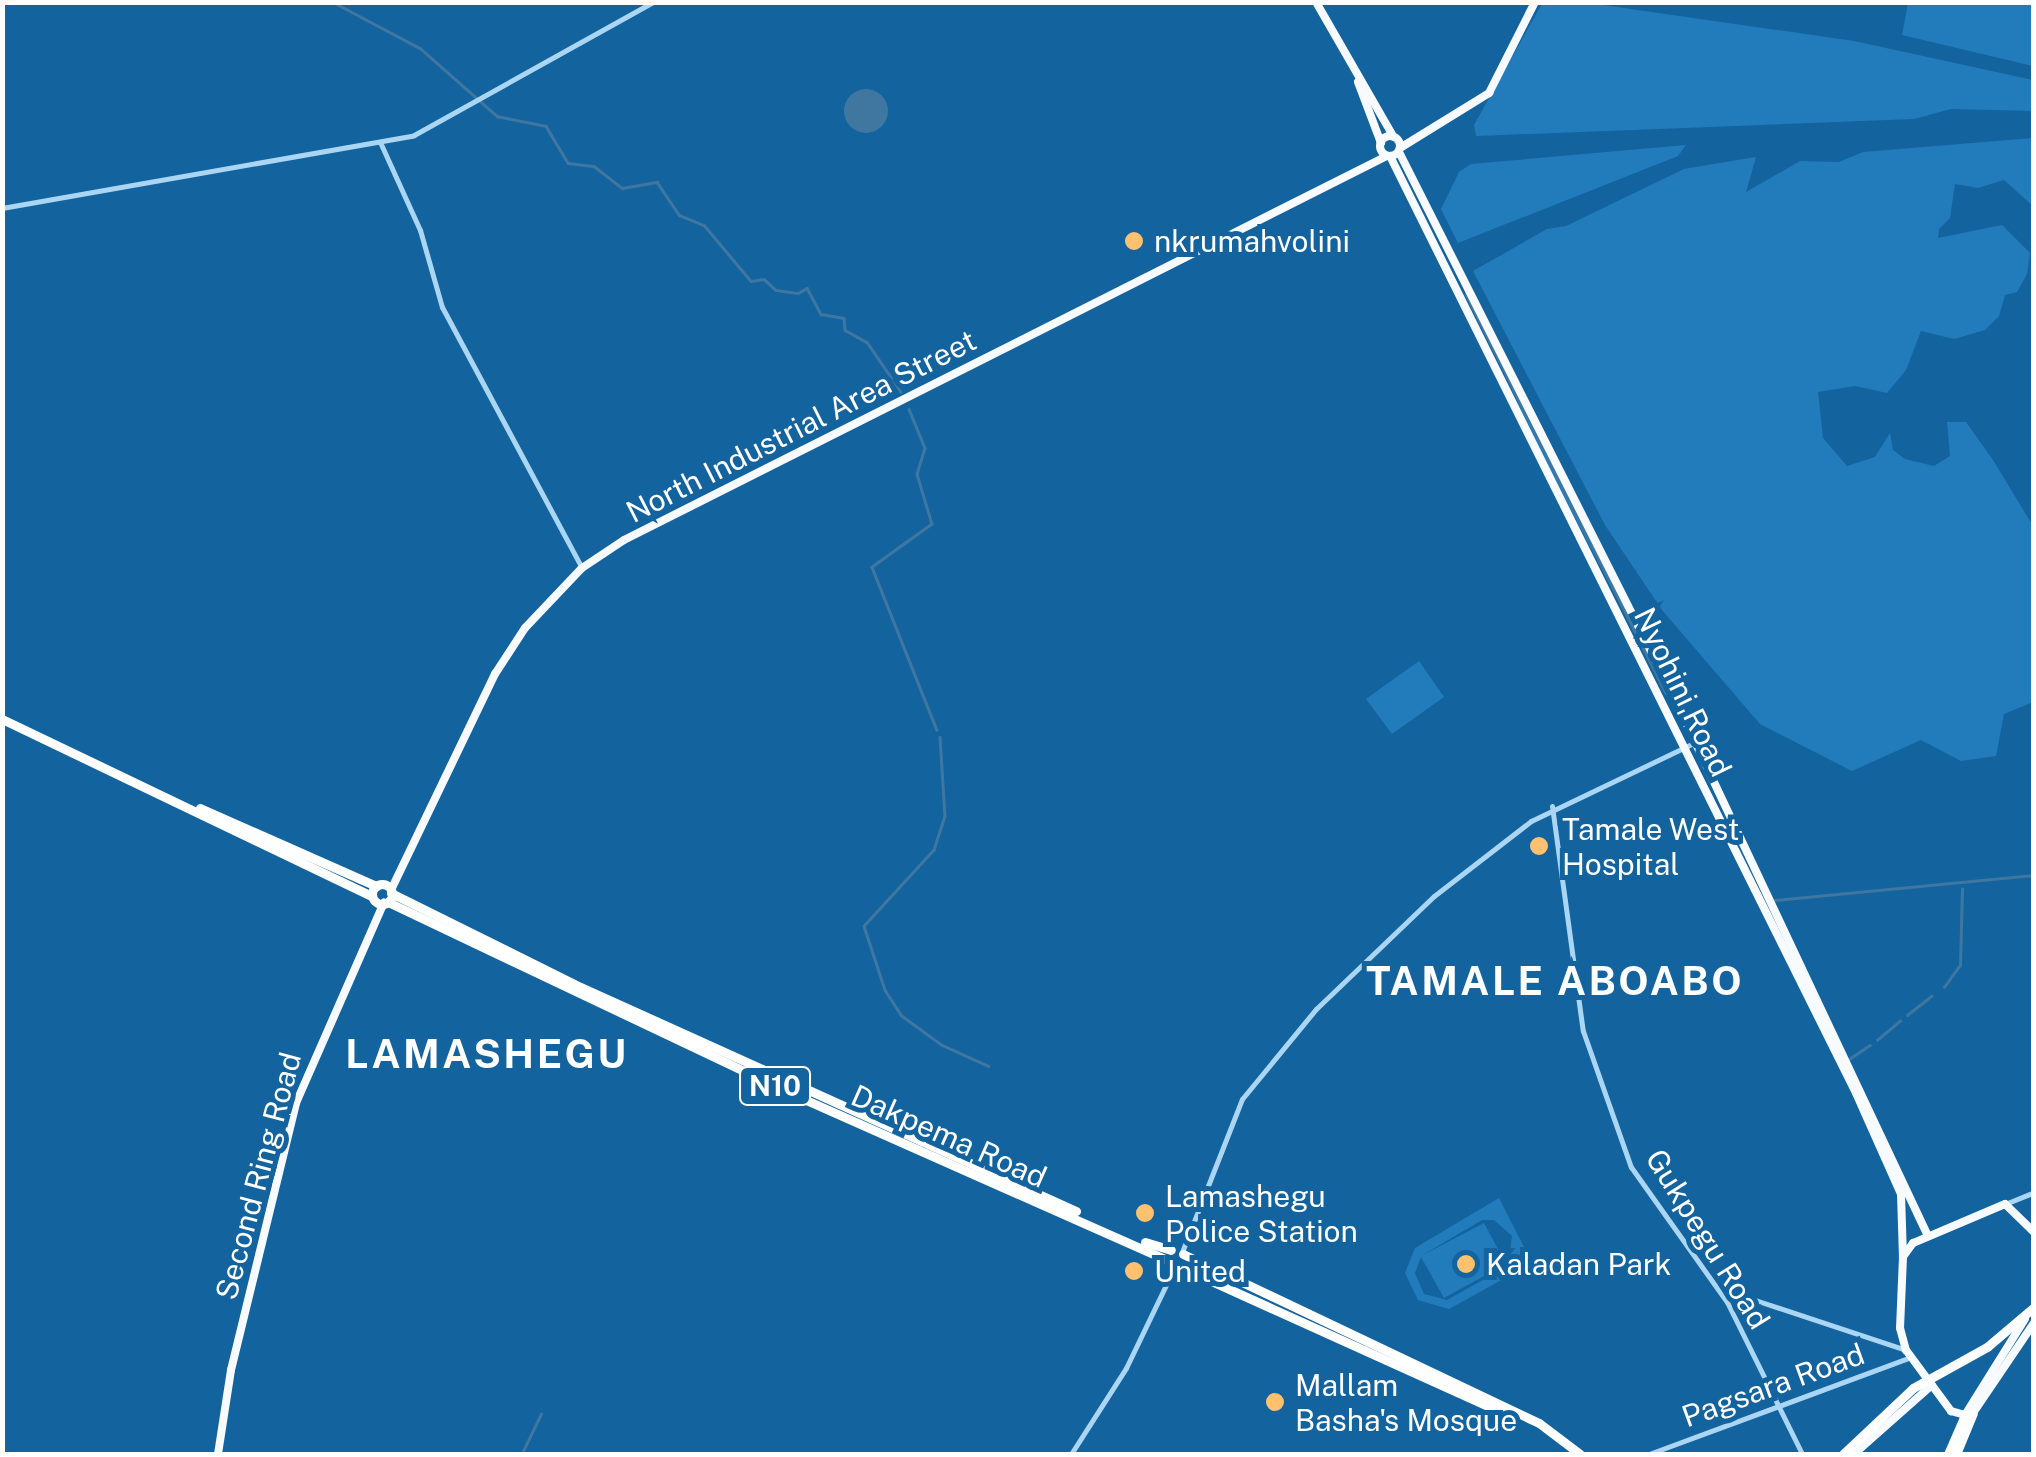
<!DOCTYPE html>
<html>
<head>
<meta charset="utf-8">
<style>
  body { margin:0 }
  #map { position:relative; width:2036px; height:1457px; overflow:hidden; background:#13639f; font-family:"Public Sans",sans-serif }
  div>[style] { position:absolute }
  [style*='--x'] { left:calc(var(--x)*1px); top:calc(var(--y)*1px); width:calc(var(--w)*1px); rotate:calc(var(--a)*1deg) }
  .green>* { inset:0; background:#227cbc }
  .water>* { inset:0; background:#3f77a1 }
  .round { border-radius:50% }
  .stream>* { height:2.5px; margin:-1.25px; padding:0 1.25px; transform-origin:1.25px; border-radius:1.25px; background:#3f77a1 }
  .minor>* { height:5px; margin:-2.5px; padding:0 2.5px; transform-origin:2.5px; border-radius:2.5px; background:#aad6f4 }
  .major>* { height:8px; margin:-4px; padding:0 4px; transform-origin:4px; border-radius:4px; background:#f7fbff }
  .major>.ring { margin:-4px; padding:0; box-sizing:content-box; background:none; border:8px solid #f7fbff; border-radius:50% }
  .highway>* { height:9px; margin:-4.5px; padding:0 4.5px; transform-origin:4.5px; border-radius:4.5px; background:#fff }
  .highway>.ring { margin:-4.5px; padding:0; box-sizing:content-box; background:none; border:9px solid #fff; border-radius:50% }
  .highway-bridge>* { height:9px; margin:-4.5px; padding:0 4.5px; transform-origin:4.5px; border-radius:4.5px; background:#fff }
  .dots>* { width:28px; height:28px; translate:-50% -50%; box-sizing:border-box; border:5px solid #13639f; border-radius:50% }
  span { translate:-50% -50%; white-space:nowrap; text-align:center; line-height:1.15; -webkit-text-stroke:10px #13639f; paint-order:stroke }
  .shield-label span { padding:2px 8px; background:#13639f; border:2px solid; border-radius:8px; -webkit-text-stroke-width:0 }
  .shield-label { font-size:28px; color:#fff; font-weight:700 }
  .poi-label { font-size:30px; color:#fff }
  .left { translate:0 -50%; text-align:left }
  .street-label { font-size:30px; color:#fff }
  .district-label { font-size:40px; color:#fff; font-weight:700; letter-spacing:2.5px }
  .frame { position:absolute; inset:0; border:5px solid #fff; pointer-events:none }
</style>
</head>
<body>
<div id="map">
  <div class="green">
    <i style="clip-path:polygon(1543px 2px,1589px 3px,1854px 41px,2033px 80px,2033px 111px,1951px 109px,1914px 119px,1476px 136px,1474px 125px)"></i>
    <i style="clip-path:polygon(1908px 3px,2033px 3px,2033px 66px,1902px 35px)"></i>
    <i style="clip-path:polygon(2033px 138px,2033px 206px,2004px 180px,1978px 188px,1955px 184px,1950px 218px,1939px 229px,1938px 238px,2002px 225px,2030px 253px,2027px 274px,2017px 292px,2005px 295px,1999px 316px,1985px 330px,1954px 339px,1921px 331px,1906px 370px,1887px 393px,1855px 386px,1818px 392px,1823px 438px,1847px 466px,1875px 457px,1890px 433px,1893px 450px,1905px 459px,1934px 466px,1950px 456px,1947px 422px,1966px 422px,1993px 460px,2033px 526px,2033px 702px,2004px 714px,1996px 756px,1961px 761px,1921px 740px,1852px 771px,1760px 724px,1662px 610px,1605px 525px,1473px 271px,1547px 229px,1566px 226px,1684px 169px,1756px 157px,1746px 192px,1800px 161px,1839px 162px,1863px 152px)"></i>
    <i style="clip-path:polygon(1686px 145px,1678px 156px,1458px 243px,1441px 209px,1459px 172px,1471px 164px)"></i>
    <i style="clip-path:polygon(1468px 293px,1667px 692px,1666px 693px,1535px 441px)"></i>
    <i style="clip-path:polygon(1419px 661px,1444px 697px,1392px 734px,1366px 699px)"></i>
    <i style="clip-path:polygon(evenodd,1499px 1198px,1524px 1247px,1514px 1273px,1449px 1309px,1418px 1300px,1405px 1273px,1415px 1248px,1499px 1198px,1482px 1220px,1494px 1220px,1512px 1236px,1508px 1266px,1447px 1300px,1424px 1294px,1415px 1273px,1421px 1257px,1444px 1298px,1506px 1264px,1484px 1223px,1421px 1256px,1482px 1220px)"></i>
  </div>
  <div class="water">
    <i class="round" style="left:844px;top:89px;width:44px;height:44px"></i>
  </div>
  <div class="stream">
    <i style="--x:333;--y:2;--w:98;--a:27.9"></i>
    <i style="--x:420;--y:48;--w:103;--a:41.4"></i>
    <i style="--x:497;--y:116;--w:50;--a:11.5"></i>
    <i style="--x:546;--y:126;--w:43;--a:59.3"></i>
    <i style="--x:568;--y:163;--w:26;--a:7"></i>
    <i style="--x:594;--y:166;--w:36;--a:38"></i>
    <i style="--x:622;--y:188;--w:36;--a:-10"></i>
    <i style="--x:657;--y:182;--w:40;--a:56"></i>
    <i style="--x:679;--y:215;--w:27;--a:22"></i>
    <i style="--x:704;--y:225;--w:73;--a:50"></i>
    <i style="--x:751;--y:281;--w:13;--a:-9"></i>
    <i style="--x:764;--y:279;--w:16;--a:43"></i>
    <i style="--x:776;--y:290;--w:22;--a:8"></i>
    <i style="--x:798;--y:293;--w:10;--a:-29"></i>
    <i style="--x:807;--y:288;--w:30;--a:62"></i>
    <i style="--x:821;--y:314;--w:23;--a:10"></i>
    <i style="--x:844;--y:318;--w:12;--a:85"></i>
    <i style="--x:845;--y:330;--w:25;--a:29"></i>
    <i style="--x:867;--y:342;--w:60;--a:55.8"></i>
    <i style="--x:1466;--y:294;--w:446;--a:63.4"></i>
    <i style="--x:909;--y:409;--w:42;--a:67.7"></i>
    <i style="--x:925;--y:448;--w:27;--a:107"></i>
    <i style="--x:917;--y:474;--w:52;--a:73.3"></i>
    <i style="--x:932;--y:524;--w:74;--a:144.4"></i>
    <i style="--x:872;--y:567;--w:175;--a:68.3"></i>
    <i style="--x:940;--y:737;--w:79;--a:86.4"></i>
    <i style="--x:945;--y:816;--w:36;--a:108"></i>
    <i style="--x:934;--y:850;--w:103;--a:132.6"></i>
    <i style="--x:864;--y:926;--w:67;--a:71.8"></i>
    <i style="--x:885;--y:990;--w:30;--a:57"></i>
    <i style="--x:901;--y:1015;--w:51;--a:36.2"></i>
    <i style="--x:942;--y:1045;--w:51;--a:24.1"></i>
    <i style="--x:1775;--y:900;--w:260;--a:-5.5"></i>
    <i style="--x:1944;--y:987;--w:27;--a:-54"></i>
    <i style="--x:1960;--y:965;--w:76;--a:-88.5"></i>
    <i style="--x:1907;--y:1015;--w:31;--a:-38"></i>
    <i style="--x:1877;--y:1040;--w:30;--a:-40"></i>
    <i style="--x:1849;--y:1059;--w:25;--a:-34"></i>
    <i style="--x:523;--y:1451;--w:41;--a:-64.1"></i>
  </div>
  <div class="minor">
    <i style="--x:380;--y:142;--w:97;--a:65.6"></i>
    <i style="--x:420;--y:230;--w:80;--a:74.1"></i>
    <i style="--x:442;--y:307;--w:296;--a:61.8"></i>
    <i style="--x:2;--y:208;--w:418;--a:-10"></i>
    <i style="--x:414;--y:135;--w:274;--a:-29.1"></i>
    <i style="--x:1552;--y:806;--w:227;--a:82.2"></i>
    <i style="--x:1583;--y:1031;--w:144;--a:70.6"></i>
    <i style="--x:1631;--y:1167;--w:166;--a:54.6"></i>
    <i style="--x:1727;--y:1302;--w:169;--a:63.7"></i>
    <i style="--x:2005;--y:1204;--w:31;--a:-22"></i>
    <i style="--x:1182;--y:1252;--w:164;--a:-68.6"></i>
    <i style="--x:1242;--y:1099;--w:117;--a:-50.6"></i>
    <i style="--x:1316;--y:1009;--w:163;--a:-43.8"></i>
    <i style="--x:1434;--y:896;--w:123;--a:-37.7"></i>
    <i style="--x:1531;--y:821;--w:181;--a:-25.6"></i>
    <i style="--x:1724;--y:1296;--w:22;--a:3"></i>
    <i style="--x:1746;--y:1297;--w:169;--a:18.3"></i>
    <i style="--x:1071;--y:1454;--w:102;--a:-57.4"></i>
    <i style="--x:1126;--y:1368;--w:113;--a:-64.3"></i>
    <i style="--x:1649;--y:1454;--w:279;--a:-20.3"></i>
  </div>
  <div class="major">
    <i style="--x:1316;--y:2;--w:155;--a:60.1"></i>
    <i style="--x:1358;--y:82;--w:65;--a:69.3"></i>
    <i class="ring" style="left:1380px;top:136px;width:12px;height:12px"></i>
    <i style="--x:1400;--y:148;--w:105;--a:-31.7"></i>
    <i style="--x:1489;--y:93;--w:102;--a:-63.2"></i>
    <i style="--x:1399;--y:152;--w:606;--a:63.22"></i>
    <i style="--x:1672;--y:693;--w:600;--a:64.76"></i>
    <i style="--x:1390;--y:156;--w:1046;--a:63.56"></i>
    <i style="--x:1856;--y:1093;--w:111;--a:66"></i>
    <i style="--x:1901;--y:1194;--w:63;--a:88.2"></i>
    <i style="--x:391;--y:890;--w:240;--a:-64.3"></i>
    <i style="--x:495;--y:674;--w:55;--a:-56.9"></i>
    <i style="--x:525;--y:628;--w:83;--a:-46.5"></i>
    <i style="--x:582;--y:568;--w:50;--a:-33.7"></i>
    <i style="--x:624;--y:540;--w:854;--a:-26.72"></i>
    <i style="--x:2034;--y:1232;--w:40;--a:-136"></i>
    <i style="--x:2005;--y:1204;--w:100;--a:157"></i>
    <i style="--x:1913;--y:1243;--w:17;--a:126"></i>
    <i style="--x:1903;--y:1257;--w:71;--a:92.4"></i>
    <i style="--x:1900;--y:1328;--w:23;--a:75"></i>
    <i style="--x:1906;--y:1350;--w:76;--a:53.6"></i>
    <i style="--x:1951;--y:1411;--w:15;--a:16"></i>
    <i style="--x:1965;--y:1415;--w:8;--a:-14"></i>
    <i style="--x:1973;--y:1413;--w:109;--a:-55.9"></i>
    <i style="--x:1965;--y:1415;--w:113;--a:-58"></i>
    <i style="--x:218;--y:1454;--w:85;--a:-81.2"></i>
    <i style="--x:231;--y:1370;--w:275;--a:-76.3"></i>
    <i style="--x:296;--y:1103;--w:219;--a:-66.3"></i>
    <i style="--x:1854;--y:1454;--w:104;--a:-41.5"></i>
  </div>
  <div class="highway">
    <i style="--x:2;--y:719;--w:410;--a:25.6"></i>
    <i style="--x:200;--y:808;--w:193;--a:23.9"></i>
    <i class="ring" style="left:372px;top:884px;width:11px;height:11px"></i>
    <i style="--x:391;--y:893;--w:204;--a:26.4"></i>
    <i style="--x:574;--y:984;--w:551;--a:24.33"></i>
    <i style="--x:388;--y:902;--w:453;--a:25.4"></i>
    <i style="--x:797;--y:1096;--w:405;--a:23.9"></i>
    <i style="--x:1145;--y:1242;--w:27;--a:17"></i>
    <i style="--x:1183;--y:1254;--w:394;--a:25.4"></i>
    <i style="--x:1539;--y:1423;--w:51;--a:37.1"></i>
    <i style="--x:1178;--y:1266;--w:367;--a:24.3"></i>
    <i style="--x:1948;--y:1454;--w:43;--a:-66.4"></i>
    <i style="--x:1956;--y:1454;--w:44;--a:-67.5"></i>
  </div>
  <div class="highway-bridge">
    <i style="--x:1843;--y:1454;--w:96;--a:-43.3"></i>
    <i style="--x:1913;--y:1388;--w:85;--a:-29"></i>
    <i style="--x:1987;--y:1347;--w:62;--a:-40.4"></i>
  </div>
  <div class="dots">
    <i style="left:1134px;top:241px;background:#ffc16d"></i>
    <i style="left:1539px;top:846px;background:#ffc16d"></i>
    <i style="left:1145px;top:1213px;background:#ffc16d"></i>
    <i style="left:1466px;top:1264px;background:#ffc16d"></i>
    <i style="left:1134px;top:1271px;background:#ffc16d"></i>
    <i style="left:1275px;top:1402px;background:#ffc16d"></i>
  </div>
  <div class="shield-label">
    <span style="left:775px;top:1086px">N10</span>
  </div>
  <div class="poi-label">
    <span class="left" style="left:1154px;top:241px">nkrumahvolini</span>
    <span class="left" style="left:1562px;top:846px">Tamale West<br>Hospital</span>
    <span class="left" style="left:1165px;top:1213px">Lamashegu<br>Police Station</span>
    <span class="left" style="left:1486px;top:1264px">Kaladan Park</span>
    <span class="left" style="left:1154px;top:1271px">United</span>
    <span class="left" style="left:1295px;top:1402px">Mallam<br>Basha's Mosque</span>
  </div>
  <div class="street-label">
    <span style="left:801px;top:426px;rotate:-27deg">North Industrial Area Street</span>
    <span style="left:1683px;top:692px;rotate:64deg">Nyohini Road</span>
    <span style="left:949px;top:1136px;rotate:24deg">Dakpema Road</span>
    <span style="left:258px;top:1176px;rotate:-75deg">Second Ring Road</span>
    <span style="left:1708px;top:1239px;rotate:58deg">Gukpegu Road</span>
    <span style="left:1773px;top:1385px;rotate:-20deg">Pagsara Road</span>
  </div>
  <div class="district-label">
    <span style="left:1555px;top:981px">TAMALE ABOABO</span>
    <span style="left:487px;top:1054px">LAMASHEGU</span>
  </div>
  <div class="frame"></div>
</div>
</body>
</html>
